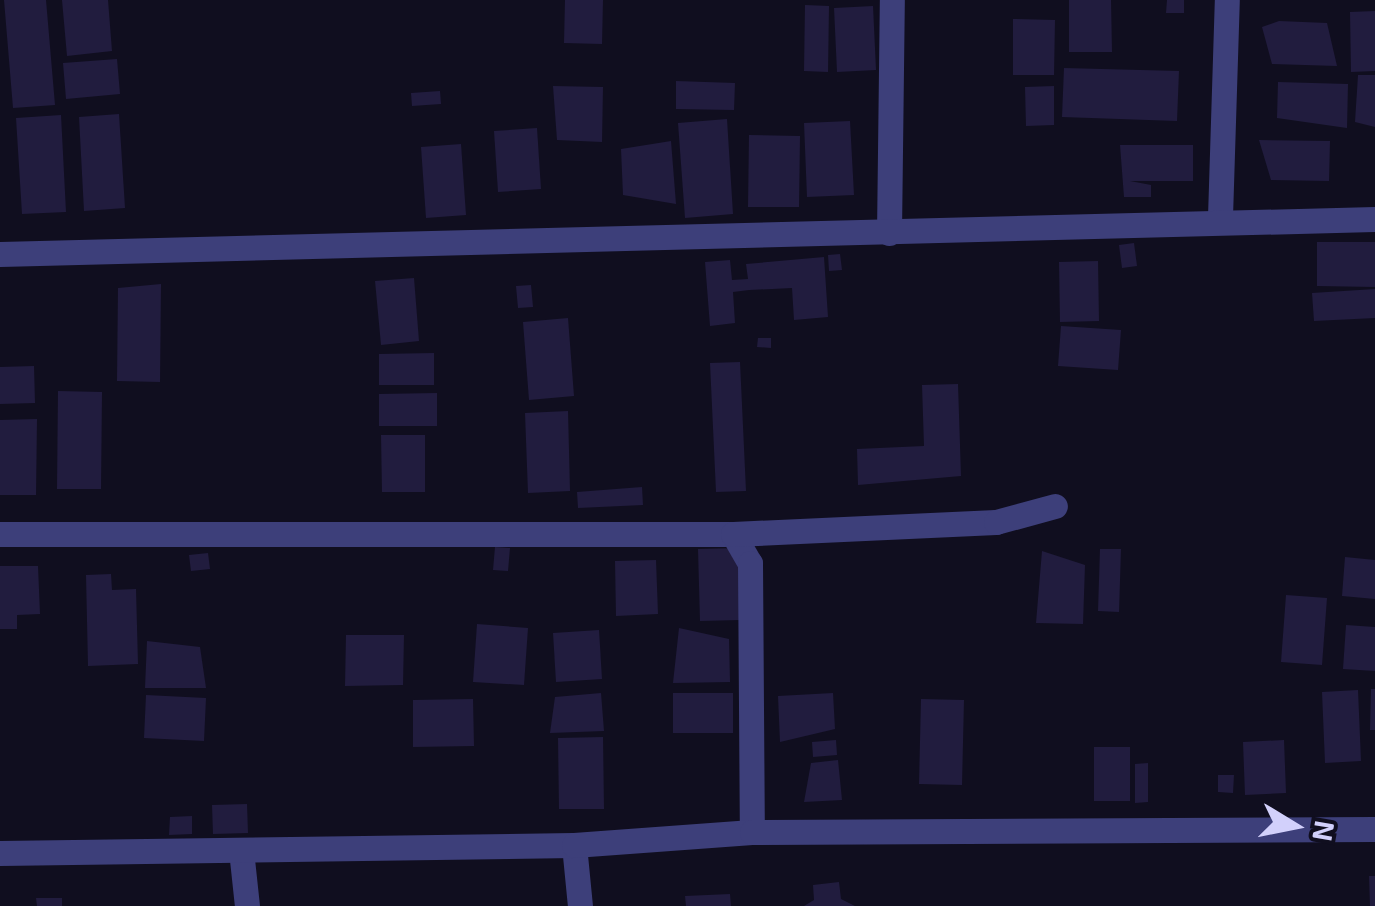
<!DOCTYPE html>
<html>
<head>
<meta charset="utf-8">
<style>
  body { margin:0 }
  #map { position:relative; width:1375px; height:906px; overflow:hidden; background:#100e1f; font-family:"Exo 2",sans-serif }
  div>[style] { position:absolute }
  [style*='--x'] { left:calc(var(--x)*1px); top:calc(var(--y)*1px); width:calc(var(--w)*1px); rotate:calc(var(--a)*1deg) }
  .building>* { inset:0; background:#211c3e }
  .minor>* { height:25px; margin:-12.5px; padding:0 12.5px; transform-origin:12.5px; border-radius:12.5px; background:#3d3f7a }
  span { translate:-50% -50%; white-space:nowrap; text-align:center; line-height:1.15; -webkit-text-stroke:8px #100e1f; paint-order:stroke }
  .north { position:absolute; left:1245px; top:776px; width:100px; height:100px; -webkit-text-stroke:8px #100e1f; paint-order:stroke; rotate:100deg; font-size:28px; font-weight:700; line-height:40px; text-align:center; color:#d2d0fb }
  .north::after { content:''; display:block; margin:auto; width:35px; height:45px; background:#d2d0fb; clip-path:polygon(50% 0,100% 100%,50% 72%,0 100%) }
</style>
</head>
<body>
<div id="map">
  <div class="building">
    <i style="clip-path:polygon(4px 0,46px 0,55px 105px,13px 108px)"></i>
    <i style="clip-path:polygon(62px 0,108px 0,112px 51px,67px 56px)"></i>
    <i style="clip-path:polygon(565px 0,603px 0,602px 44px,564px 43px)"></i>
    <i style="clip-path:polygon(1069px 0,1111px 0,1112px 52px,1069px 52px)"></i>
    <i style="clip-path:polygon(1167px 0,1184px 0,1184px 13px,1166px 13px)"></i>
    <i style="clip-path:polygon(805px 5px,829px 6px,828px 72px,804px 71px)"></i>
    <i style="clip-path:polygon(873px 6px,876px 70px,837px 72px,834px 8px)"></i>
    <i style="clip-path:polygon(1375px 11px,1375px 71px,1351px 72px,1350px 12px)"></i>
    <i style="clip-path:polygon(1013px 19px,1055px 20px,1054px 75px,1013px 75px)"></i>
    <i style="clip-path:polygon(1279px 21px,1327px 23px,1337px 66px,1272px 64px,1262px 27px)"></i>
    <i style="clip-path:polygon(117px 59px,120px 94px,66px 99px,63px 63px)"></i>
    <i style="clip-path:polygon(1064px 68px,1179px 71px,1177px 121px,1062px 117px)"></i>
    <i style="clip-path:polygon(1358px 75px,1375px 75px,1375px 127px,1355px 122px)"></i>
    <i style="clip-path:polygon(676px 81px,735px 83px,734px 110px,676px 109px)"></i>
    <i style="clip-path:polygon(1278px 82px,1348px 84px,1347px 128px,1277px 118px)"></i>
    <i style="clip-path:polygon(553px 86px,603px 87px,602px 142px,557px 140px)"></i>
    <i style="clip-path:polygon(1054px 86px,1054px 125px,1026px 126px,1025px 87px)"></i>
    <i style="clip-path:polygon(440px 91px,441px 104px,412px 106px,411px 93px)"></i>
    <i style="clip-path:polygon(119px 114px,125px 208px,84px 211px,79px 117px)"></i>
    <i style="clip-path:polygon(61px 115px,66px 212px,22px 214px,16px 118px)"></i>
    <i style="clip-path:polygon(727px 119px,733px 214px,685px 218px,678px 123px)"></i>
    <i style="clip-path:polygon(850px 121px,854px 195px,807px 197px,804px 123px)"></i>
    <i style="clip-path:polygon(537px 128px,541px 189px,498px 192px,494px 131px)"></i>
    <i style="clip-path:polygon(749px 135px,800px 136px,799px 207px,748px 207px)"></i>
    <i style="clip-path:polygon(1259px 140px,1330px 141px,1329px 181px,1271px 180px)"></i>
    <i style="clip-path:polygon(671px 141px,676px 204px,623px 195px,621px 149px)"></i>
    <i style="clip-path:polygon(461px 144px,466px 215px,426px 218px,421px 147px)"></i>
    <i style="clip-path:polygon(1120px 145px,1193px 145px,1193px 181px,1130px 181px,1151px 185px,1151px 197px,1124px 197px)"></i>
    <i style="clip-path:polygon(1317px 242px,1375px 242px,1375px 287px,1317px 286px)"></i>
    <i style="clip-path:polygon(1134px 243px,1137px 266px,1122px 268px,1119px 245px)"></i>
    <i style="clip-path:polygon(840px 254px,842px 270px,829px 271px,828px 255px)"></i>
    <i style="clip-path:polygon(824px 257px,828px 317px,794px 320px,792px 288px,749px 290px,733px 292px,735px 323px,710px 326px,705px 262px,730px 260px,732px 280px,748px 279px,746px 264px)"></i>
    <i style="clip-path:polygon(1098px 261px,1099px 321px,1060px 322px,1059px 262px)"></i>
    <i style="clip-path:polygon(414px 278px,419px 341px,381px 345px,375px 281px)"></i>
    <i style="clip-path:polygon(161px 284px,160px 382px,117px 381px,118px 288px)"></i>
    <i style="clip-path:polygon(531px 285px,533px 307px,518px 308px,516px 286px)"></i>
    <i style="clip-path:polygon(1375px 289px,1375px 318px,1314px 321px,1312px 293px)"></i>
    <i style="clip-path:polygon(568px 318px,574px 396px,529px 400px,523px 322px)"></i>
    <i style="clip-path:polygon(1061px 326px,1121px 330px,1118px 370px,1058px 366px)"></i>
    <i style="clip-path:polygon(758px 338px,771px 338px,771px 348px,757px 347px)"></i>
    <i style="clip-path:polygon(434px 353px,434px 385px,379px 385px,379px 354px)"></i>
    <i style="clip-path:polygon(740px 362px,746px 491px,716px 492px,710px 363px)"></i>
    <i style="clip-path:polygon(34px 366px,35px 403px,0 404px,0 367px)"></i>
    <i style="clip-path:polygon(958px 384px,961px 476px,858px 485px,857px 449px,924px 446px,922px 385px)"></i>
    <i style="clip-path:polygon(58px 391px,102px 392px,101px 489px,57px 489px)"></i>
    <i style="clip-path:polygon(437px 393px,437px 426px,379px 426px,379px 394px)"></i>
    <i style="clip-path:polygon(568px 411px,570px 491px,528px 493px,525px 413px)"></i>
    <i style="clip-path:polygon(37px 419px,36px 495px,0 495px,0 420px)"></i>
    <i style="clip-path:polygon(381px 435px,425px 435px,425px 492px,382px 492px)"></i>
    <i style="clip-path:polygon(642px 487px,643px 505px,578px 508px,577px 492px)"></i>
    <i style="clip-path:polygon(495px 547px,510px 548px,508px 571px,493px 570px)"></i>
    <i style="clip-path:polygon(739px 548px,740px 620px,700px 621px,698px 549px)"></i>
    <i style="clip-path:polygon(1100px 549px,1121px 549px,1119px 612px,1098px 611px)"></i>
    <i style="clip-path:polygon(1042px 551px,1085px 565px,1083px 624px,1036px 623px)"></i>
    <i style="clip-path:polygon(208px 553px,210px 569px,191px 571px,189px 555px)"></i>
    <i style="clip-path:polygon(1345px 557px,1375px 560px,1375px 599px,1342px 596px)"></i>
    <i style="clip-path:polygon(656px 560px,658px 614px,616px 616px,615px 561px)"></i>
    <i style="clip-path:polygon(0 566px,38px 566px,40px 614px,17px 615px,17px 629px,0 629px)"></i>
    <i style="clip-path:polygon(111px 574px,112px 590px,136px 589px,138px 664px,88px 666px,86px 575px)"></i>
    <i style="clip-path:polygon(1286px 595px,1327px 598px,1322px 665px,1281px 662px)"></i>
    <i style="clip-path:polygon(477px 624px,528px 628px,524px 685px,473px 682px)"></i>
    <i style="clip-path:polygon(1346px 625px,1375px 627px,1375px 671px,1343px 669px)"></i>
    <i style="clip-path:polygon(679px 628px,729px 639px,730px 682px,673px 683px)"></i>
    <i style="clip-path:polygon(599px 630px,602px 679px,556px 682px,553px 633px)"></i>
    <i style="clip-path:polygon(346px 635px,404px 635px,403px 685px,345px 686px)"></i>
    <i style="clip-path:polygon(147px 641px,200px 647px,206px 688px,145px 688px)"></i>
    <i style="clip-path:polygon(1371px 689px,1375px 689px,1375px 730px,1370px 730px)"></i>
    <i style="clip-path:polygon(1358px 690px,1361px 761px,1325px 763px,1322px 692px)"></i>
    <i style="clip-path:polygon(601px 693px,604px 731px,550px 733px,555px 697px)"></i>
    <i style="clip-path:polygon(673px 693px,733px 693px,733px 733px,673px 733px)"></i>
    <i style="clip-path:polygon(833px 693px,835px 729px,780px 742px,778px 696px)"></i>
    <i style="clip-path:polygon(146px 695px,206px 698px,204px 741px,144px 738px)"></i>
    <i style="clip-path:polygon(473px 699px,474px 746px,413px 747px,413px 700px)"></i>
    <i style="clip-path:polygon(921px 699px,964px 700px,962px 785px,919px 784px)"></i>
    <i style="clip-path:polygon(603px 737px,604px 809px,559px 809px,558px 738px)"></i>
    <i style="clip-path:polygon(836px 740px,837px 755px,813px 757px,812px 742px)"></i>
    <i style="clip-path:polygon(1284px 740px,1286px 793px,1245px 795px,1243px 742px)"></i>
    <i style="clip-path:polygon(1094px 747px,1130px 747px,1130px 801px,1094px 801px)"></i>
    <i style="clip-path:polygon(838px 760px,842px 800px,804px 802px,811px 763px)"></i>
    <i style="clip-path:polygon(1148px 763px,1148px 802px,1135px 803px,1135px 764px)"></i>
    <i style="clip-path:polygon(1218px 775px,1234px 775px,1233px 793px,1218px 792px)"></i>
    <i style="clip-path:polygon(247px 804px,248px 833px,213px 834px,212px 805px)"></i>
    <i style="clip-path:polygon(192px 816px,192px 834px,169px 835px,170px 817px)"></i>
    <i style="clip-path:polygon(1369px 876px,1375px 876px,1375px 906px,1370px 906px)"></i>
    <i style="clip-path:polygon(839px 882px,841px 899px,855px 906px,804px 906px,814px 900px,813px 885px)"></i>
    <i style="clip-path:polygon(730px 894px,731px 906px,686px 906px,685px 896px)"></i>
    <i style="clip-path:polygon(36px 898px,62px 898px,62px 906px,37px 906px)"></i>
  </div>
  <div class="minor">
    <i style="--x:1220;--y:217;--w:217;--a:-88.2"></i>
    <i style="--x:889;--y:233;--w:233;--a:-89.3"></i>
    <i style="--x:0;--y:254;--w:1375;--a:-1.46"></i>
    <i style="--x:0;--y:534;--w:733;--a:0"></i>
    <i style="--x:733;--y:534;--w:34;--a:60"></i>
    <i style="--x:750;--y:563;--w:269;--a:89.6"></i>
    <i style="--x:733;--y:534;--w:263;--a:-2.6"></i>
    <i style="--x:996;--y:522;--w:61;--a:-15.2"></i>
    <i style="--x:574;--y:845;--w:61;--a:84.4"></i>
    <i style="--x:241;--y:850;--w:56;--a:83.9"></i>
    <i style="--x:0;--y:853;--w:574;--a:-0.8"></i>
    <i style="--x:574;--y:845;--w:178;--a:-4.2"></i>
    <i style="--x:752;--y:832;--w:623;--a:-0.28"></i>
  </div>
  <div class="north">N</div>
</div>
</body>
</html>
